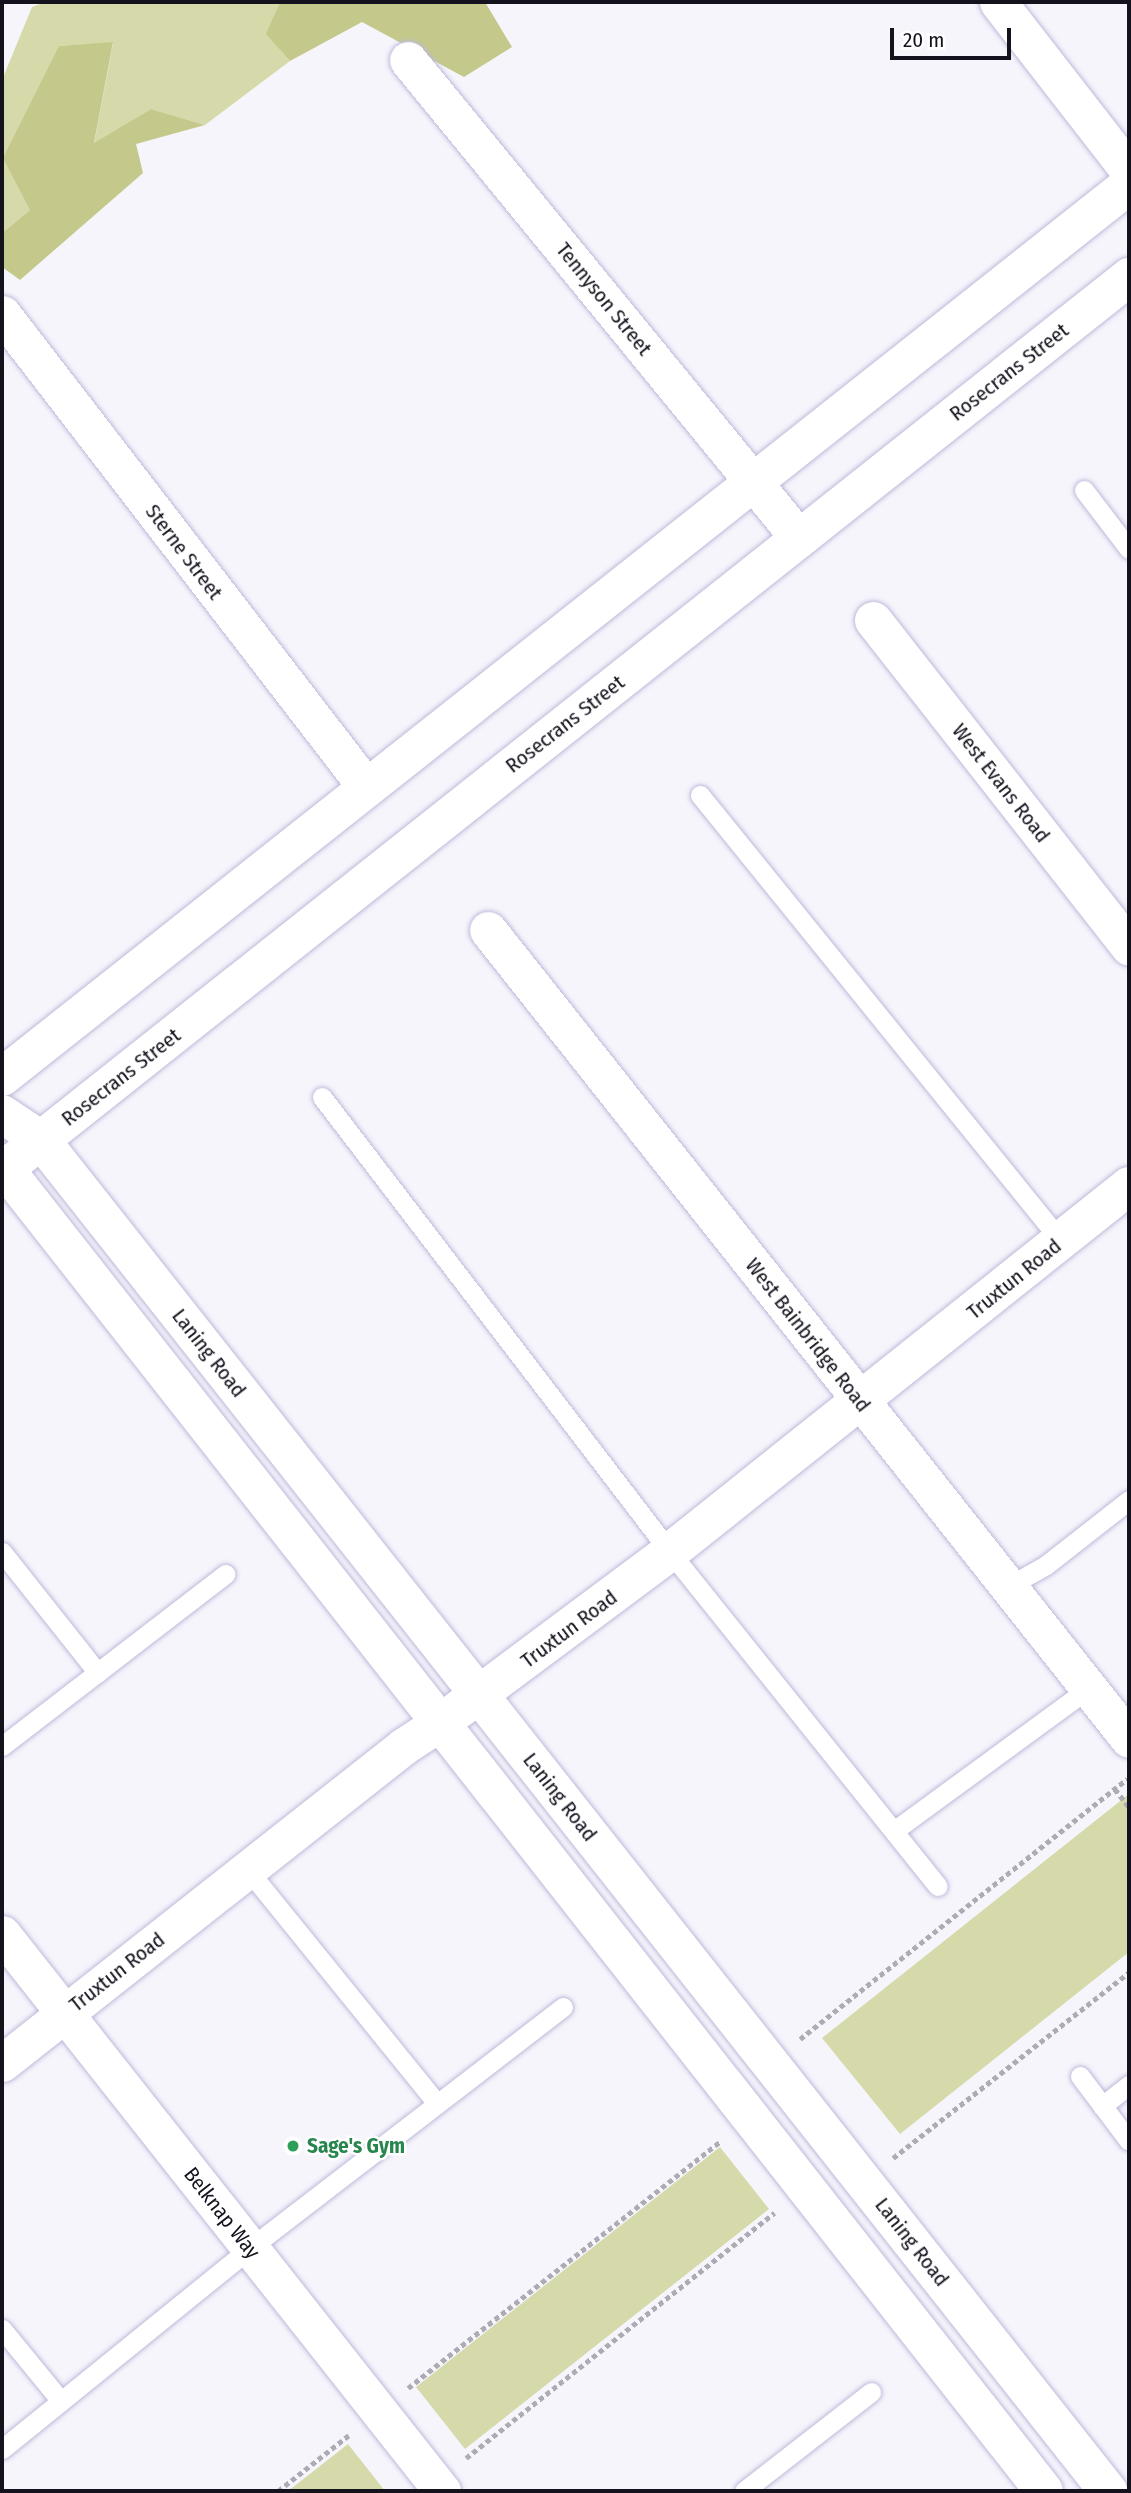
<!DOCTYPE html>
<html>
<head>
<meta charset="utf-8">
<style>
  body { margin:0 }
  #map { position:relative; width:1131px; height:2493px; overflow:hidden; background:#f6f5fc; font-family:"Fira Sans Condensed",sans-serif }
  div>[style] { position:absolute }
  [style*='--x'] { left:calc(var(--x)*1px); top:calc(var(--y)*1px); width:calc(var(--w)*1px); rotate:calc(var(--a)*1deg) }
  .green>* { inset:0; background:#d6daaa }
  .forest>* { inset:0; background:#c4c98b }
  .path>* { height:4.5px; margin-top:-2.25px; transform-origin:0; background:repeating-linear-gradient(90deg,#adabb4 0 5px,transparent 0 8.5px) }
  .roads { filter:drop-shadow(0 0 2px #beb9da) drop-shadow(0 0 2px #beb9da) }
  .lane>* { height:19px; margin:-9.5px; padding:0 9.5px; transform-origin:9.5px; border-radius:9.5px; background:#fff }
  .street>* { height:37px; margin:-18.5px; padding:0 18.5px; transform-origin:18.5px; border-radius:18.5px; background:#fff }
  .secondary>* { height:38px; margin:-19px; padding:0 19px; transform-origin:19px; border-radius:19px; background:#fff }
  .primary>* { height:38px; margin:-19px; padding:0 19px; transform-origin:19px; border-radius:19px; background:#fff }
  .dots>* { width:19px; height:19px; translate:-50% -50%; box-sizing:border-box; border:4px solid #fff; border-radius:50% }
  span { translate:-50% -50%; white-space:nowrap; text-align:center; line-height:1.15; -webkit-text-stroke:5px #fff; paint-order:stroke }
  .street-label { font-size:21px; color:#14121d }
  .leisure-label { font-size:21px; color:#27864d; font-weight:700 }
  .left { translate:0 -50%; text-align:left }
  .frame { position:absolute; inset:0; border:4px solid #14121d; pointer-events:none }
  .scale { position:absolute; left:890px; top:28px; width:121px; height:32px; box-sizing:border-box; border:4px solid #14121d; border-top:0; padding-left:9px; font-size:21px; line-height:24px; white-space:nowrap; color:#14121d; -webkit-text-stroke:5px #fff; paint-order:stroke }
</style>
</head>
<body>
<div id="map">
  <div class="green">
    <i style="clip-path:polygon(45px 2px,280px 2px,267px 34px,290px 61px,205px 125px,151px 109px,94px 144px,113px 43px,59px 46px,30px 210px,2px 233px,2px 80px,32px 7px)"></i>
    <i style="clip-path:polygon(1129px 1794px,1129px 1952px,900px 2134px,822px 2038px)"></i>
    <i style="clip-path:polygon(720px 2147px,769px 2209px,465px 2449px,416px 2387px)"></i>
    <i style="clip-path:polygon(348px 2444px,385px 2491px,288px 2491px)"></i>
  </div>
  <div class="forest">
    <i style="clip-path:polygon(280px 2px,485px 2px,512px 47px,464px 77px,362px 22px,290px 61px,266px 34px)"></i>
    <i style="clip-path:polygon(113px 42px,94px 143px,151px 109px,205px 125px,136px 144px,143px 173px,20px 280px,2px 267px,2px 233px,30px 210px,3px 158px,59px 46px)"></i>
  </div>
  <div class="path">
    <i style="--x:1115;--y:1789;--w:23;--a:52"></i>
    <i style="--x:800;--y:2039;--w:418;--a:-38.5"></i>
    <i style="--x:893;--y:2158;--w:300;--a:-38.2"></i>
    <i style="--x:408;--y:2388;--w:397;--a:-38.3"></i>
    <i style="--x:466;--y:2458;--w:394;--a:-38.5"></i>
    <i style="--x:278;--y:2491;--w:90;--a:-38.3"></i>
  </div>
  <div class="roads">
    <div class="lane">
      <i style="--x:1084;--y:490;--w:74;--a:52.7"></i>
      <i style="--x:700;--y:795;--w:574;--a:51.01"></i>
      <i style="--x:322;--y:1097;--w:573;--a:52.59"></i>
      <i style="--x:670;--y:1552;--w:428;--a:51.3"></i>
      <i style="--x:2;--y:1552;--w:154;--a:51.6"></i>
      <i style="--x:1007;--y:1587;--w:45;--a:-29.4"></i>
      <i style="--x:1046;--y:1565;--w:105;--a:-38.1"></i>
      <i style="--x:2;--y:1746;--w:282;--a:-37.6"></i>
      <i style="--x:895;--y:1830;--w:240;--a:-36.2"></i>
      <i style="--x:248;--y:1870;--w:300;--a:51"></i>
      <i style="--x:1080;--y:2076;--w:81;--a:53"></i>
      <i style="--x:1102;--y:2106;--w:34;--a:-38"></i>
      <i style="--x:2;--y:2329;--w:93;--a:50.7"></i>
      <i style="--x:2;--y:2449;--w:319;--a:-39"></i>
      <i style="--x:250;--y:2248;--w:395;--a:-37.6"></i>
      <i style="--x:744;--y:2491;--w:161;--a:-37.9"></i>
    </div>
    <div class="street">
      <i style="--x:998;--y:2;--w:214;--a:52.2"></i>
      <i style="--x:408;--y:60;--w:618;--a:50.72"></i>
      <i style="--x:2;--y:314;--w:598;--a:52.4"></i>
      <i style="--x:873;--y:620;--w:415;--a:51.9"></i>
      <i style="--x:488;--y:930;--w:1032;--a:51.61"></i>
      <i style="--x:2;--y:1934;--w:710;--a:51.69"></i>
      <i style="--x:2;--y:2063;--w:512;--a:-38.26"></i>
      <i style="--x:404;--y:1746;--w:42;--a:-33.3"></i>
    </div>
    <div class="secondary">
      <i style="--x:2;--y:1114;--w:47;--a:33.7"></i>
      <i style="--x:41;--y:1140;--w:1722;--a:51.7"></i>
      <i style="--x:2;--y:1165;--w:1686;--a:51.84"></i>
      <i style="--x:458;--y:1710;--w:264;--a:-36.7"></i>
      <i style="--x:670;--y:1552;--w:587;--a:-38.57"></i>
    </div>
    <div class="primary">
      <i style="--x:2;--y:1077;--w:1437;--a:-38.36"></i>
      <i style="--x:2;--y:1171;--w:1439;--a:-38.42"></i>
    </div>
  </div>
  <div class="dots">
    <i style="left:293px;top:2146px;background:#2e9e5b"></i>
  </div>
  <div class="street-label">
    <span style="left:604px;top:299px;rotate:51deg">Tennyson Street</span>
    <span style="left:1009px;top:372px;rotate:-38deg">Rosecrans Street</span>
    <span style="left:184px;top:552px;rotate:53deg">Sterne Street</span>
    <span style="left:565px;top:724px;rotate:-38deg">Rosecrans Street</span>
    <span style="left:1001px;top:783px;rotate:52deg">West Evans Road</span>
    <span style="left:121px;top:1077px;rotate:-38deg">Rosecrans Street</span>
    <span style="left:1014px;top:1279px;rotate:-39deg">Truxtun Road</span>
    <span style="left:808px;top:1335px;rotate:52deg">West Bainbridge Road</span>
    <span style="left:209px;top:1353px;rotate:52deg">Laning Road</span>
    <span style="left:569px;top:1629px;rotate:-37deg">Truxtun Road</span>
    <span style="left:560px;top:1797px;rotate:52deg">Laning Road</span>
    <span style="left:117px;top:1972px;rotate:-38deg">Truxtun Road</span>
    <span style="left:222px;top:2213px;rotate:52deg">Belknap Way</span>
    <span style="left:912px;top:2242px;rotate:52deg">Laning Road</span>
  </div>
  <div class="leisure-label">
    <span class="left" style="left:307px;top:2146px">Sage's Gym</span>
  </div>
  <div class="frame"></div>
  <div class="scale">20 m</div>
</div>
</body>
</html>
